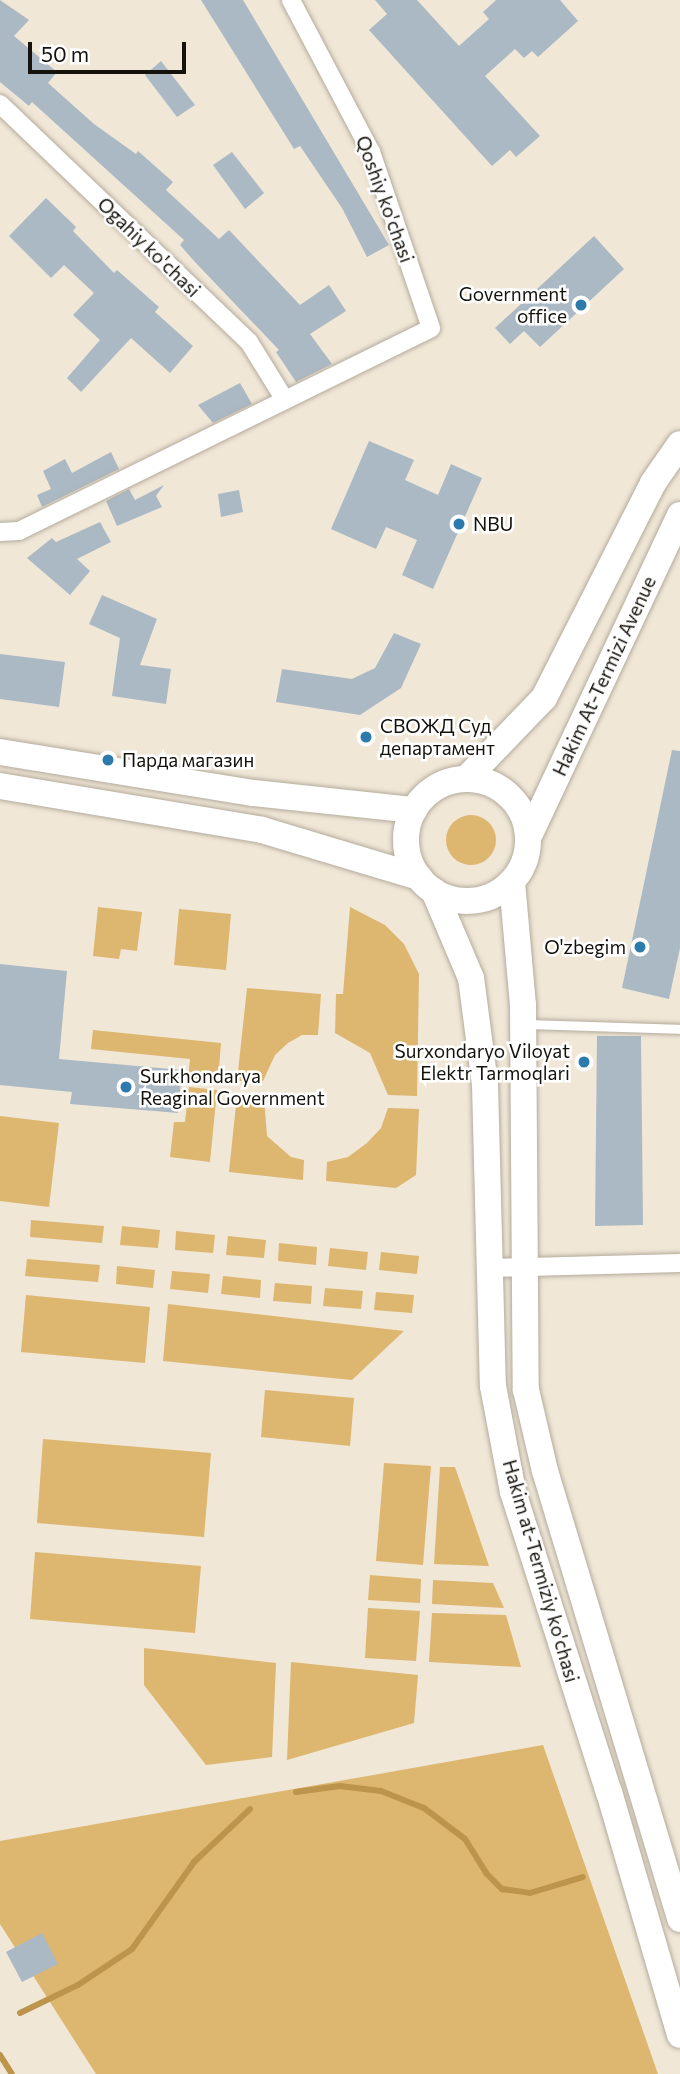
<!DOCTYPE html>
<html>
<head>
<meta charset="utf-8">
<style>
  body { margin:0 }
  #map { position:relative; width:680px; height:2074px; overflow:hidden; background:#f0e7d7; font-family:Commissioner,sans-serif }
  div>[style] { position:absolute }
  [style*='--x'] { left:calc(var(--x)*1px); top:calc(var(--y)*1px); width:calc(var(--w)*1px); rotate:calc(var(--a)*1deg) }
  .green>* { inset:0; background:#ddb670 }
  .round { border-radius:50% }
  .stream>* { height:6px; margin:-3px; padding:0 3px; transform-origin:3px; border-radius:3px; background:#bc944b }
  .building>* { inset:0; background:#abb9c5 }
  .roads { filter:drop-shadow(0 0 2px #b4ab9c) drop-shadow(0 0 2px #b4ab9c) }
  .lane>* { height:9px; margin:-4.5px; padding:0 4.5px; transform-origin:4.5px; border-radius:4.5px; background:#fff }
  .street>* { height:18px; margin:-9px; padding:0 9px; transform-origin:9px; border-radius:9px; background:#fff }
  .secondary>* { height:26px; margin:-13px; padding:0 13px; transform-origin:13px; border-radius:13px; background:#fff }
  .secondary>.ring { margin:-13px; padding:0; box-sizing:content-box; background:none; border:26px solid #fff; border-radius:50% }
  .dots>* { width:19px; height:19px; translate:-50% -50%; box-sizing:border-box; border:4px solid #fff; border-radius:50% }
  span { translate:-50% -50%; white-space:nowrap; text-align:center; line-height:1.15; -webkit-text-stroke:5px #fff; paint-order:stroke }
  .street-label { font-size:19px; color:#15120c }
  .poi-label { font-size:19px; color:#15120c }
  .right { translate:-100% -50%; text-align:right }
  .left { translate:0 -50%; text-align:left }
  .scale { position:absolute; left:28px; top:42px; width:158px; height:32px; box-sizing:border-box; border:4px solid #15120c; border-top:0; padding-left:9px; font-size:21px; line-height:24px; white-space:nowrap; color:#15120c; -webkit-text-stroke:5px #fff; paint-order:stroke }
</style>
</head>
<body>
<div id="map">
  <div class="green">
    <i class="round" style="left:446px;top:815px;width:50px;height:50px"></i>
    <i style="clip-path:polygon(98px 907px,142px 912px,137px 951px,121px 949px,119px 959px,93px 956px)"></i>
    <i style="clip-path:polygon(350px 907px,385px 925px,404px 944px,419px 974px,417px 1096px,388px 1095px,370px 1053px,335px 1033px,336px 994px,343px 994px)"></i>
    <i style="clip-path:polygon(179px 909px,231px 914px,226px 970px,174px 965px)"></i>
    <i style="clip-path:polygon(247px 988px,321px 994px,318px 1035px,302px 1035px,288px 1043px,275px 1055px,263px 1081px,237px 1081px)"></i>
    <i style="clip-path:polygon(93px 1030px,221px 1043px,218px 1081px,188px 1079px,190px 1059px,91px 1049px)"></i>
    <i style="clip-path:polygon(189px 1087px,217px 1090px,210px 1162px,170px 1157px,174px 1122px,185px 1122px)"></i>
    <i style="clip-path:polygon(237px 1095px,264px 1098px,267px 1136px,291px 1157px,304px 1160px,303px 1180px,229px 1172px)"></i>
    <i style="clip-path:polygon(388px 1108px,419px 1109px,416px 1175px,396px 1188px,326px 1181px,327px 1162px,348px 1157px,367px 1143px,381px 1128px)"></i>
    <i style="clip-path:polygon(0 1116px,59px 1123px,49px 1207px,0 1201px)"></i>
    <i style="clip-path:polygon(31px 1220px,104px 1226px,102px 1243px,30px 1237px)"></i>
    <i style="clip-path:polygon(122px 1226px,160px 1230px,158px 1248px,120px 1245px)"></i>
    <i style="clip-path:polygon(176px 1231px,215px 1235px,213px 1253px,175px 1250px)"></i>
    <i style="clip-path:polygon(228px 1236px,266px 1240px,264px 1258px,226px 1255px)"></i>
    <i style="clip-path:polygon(279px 1243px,317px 1247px,316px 1265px,278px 1261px)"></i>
    <i style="clip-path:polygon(330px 1248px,368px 1252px,366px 1270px,328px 1266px)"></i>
    <i style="clip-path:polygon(381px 1252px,419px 1256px,417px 1274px,379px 1270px)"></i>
    <i style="clip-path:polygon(27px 1259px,100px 1265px,98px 1282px,25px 1276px)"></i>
    <i style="clip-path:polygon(117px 1266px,155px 1270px,153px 1288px,116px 1284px)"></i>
    <i style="clip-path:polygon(172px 1271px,210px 1274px,208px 1293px,170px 1289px)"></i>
    <i style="clip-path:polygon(223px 1276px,261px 1280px,260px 1298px,221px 1294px)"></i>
    <i style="clip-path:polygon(275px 1283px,312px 1286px,311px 1304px,273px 1301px)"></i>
    <i style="clip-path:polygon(325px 1288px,363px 1291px,361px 1309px,323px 1306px)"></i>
    <i style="clip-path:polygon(376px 1292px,414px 1295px,412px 1313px,374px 1310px)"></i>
    <i style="clip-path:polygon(26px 1295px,150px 1307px,145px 1363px,21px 1352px)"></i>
    <i style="clip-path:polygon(168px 1304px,404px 1331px,352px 1380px,163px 1361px)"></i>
    <i style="clip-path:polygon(265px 1390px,354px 1398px,350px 1446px,261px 1437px)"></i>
    <i style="clip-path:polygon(43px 1439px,211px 1453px,204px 1537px,37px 1523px)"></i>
    <i style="clip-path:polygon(384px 1463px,431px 1466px,423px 1565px,376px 1561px)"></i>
    <i style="clip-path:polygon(440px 1467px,455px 1467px,489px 1566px,434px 1564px)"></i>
    <i style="clip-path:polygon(35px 1552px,201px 1566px,195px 1633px,30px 1619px)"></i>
    <i style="clip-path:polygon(370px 1575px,421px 1579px,420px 1603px,368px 1600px)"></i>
    <i style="clip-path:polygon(433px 1580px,493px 1583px,504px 1608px,432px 1604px)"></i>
    <i style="clip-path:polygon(368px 1608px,420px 1611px,416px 1661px,365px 1658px)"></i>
    <i style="clip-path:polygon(432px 1613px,506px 1615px,521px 1667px,429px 1662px)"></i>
    <i style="clip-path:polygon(144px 1648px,276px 1663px,272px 1757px,206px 1765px,144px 1685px)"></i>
    <i style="clip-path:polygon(291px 1662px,418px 1675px,414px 1723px,287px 1760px)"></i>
    <i style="clip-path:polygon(543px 1745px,658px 2074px,96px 2074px,0 1924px,0 1841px)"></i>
  </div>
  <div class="stream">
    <i style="--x:296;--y:1792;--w:44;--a:-7.8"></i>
    <i style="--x:340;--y:1786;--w:41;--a:7"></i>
    <i style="--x:381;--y:1791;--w:46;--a:21.6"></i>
    <i style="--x:424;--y:1808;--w:51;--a:37.1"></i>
    <i style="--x:465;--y:1839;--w:40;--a:58"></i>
    <i style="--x:486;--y:1873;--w:23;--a:45"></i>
    <i style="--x:502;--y:1889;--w:28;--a:8"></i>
    <i style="--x:530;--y:1893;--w:55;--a:-16.8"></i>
    <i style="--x:20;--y:2013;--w:64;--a:-25.8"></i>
    <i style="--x:78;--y:1985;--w:65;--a:-33.7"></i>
    <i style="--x:132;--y:1949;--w:107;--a:-54.5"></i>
    <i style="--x:194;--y:1862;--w:77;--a:-43.4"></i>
    <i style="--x:0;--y:2055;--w:22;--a:58"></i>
  </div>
  <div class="building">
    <i style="clip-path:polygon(0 0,29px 20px,14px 36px,57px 72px,48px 83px,94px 124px,136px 154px,138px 151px,173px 182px,166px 190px,219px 239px,229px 230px,300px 305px,329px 285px,346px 311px,310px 334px,332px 364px,296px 382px,276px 352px,279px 350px,195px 262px,180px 245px,184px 240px,32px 102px,29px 106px,0 82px)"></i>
    <i style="clip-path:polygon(201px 0,243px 0,389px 245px,367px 257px,342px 208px,300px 146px,294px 149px)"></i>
    <i style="clip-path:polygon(375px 0,417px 0,459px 46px,489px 19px,483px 12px,496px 0,560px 0,578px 21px,538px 57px,532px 51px,524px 58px,515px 49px,485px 76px,540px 136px,516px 157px,510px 150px,492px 166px,369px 30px,387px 14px)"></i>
    <i style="clip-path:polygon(161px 61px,195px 105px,177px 117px,145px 75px)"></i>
    <i style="clip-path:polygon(232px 152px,264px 193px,245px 209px,213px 165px)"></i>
    <i style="clip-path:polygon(46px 198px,76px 227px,73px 231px,114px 273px,117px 270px,159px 307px,155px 312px,193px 346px,170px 373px,131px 338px,81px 392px,67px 378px,100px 340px,73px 315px,94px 293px,64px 265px,51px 278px,9px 236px)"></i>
    <i style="clip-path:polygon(594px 236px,624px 269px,540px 347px,524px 331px,510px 344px,495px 328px)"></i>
    <i style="clip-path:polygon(240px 383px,252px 404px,213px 423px,198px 405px)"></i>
    <i style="clip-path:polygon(369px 441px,414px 460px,405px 480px,438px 495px,451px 464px,482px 478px,433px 589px,402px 575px,417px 540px,386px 527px,376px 549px,331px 529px)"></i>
    <i style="clip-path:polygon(111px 452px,119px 469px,42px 507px,37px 495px,51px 489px,43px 471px,65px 459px,72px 473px)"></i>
    <i style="clip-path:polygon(164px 485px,156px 496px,162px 507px,117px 526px,106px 501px,129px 489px,135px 500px)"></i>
    <i style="clip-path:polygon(239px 490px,243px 512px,221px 517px,218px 494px)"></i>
    <i style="clip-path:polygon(100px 522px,111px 542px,77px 559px,90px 571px,70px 595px,27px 558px,52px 538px,56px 542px)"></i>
    <i style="clip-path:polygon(102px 595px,157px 619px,140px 665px,171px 669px,166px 704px,112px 696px,120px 638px,89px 624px)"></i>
    <i style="clip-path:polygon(394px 633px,421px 644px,401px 688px,360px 715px,276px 702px,282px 669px,352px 679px,375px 668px)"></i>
    <i style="clip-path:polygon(0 654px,65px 662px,59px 707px,0 699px)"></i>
    <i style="clip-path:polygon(672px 750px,680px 751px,680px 948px,669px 999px,622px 988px)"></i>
    <i style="clip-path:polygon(0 964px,67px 971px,59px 1059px,182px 1070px,178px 1113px,70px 1104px,72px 1092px,0 1085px)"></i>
    <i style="clip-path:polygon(597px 1036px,641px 1036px,643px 1225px,595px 1226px)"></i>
    <i style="clip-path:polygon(42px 1933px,58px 1964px,22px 1982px,6px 1952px)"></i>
  </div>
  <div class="roads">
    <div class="lane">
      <i style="--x:524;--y:1024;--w:156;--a:1.8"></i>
    </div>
    <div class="street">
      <i style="--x:0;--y:104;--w:344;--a:43.7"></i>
      <i style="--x:249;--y:342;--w:68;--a:58.2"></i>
      <i style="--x:0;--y:532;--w:19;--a:-3"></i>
      <i style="--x:19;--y:531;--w:459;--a:-26.2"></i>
      <i style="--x:431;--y:328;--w:186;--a:-108.8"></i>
      <i style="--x:371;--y:152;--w:172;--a:-117.8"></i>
      <i style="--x:490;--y:1268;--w:190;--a:-1.5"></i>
    </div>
    <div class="secondary">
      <i style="--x:0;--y:752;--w:257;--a:9.2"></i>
      <i style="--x:254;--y:793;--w:161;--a:6.1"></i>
      <i style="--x:466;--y:779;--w:112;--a:-46.1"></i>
      <i style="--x:544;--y:698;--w:241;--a:-63.1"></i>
      <i style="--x:653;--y:483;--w:47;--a:-55.3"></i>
      <i class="ring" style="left:406px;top:779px;width:96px;height:96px"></i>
      <i style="--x:0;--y:786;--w:266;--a:9.5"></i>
      <i style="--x:262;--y:830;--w:164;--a:16.7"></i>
      <i style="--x:528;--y:838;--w:357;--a:-64.8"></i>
      <i style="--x:512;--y:882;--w:123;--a:84.9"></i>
      <i style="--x:523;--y:1005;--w:385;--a:89.6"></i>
      <i style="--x:526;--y:1390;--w:83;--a:76.8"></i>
      <i style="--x:545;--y:1471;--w:468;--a:73.2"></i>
      <i style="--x:434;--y:891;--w:95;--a:67"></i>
      <i style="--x:471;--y:978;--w:108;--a:82.5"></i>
      <i style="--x:485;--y:1085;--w:301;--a:88.5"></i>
      <i style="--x:493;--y:1386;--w:108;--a:79.3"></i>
      <i style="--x:513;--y:1492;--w:315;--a:72.3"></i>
      <i style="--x:609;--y:1792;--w:253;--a:73.7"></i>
    </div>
  </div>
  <div class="dots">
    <i style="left:581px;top:305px;background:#2d7aac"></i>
    <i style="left:459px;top:524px;background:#2d7aac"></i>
    <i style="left:366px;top:737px;background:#2d7aac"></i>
    <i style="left:108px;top:760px;background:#2d7aac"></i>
    <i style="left:640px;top:947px;background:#2d7aac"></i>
    <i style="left:584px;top:1062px;background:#2d7aac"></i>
    <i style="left:126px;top:1087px;background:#2d7aac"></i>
  </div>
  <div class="street-label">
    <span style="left:385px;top:199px;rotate:70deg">Qoshiy ko'chasi</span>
    <span style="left:149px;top:247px;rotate:44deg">Ogahiy ko'chasi</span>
    <span style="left:604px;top:676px;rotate:-65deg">Hakim At-Termizi Avenue</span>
    <span style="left:541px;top:1571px;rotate:74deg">Hakim at-Termiziy ko'chasi</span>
  </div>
  <div class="poi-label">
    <span class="right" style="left:567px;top:305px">Government<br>office</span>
    <span class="left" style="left:473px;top:524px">NBU</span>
    <span class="left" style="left:380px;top:737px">СВОЖД Суд<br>департамент</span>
    <span class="left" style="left:122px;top:760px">Парда магазин</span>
    <span class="right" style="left:626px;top:947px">O'zbegim</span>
    <span class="right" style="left:570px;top:1062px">Surxondaryo Viloyat<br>Elektr Tarmoqlari</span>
    <span class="left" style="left:140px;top:1087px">Surkhondarya<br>Reaginal Government</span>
  </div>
  <div class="scale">50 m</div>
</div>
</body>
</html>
